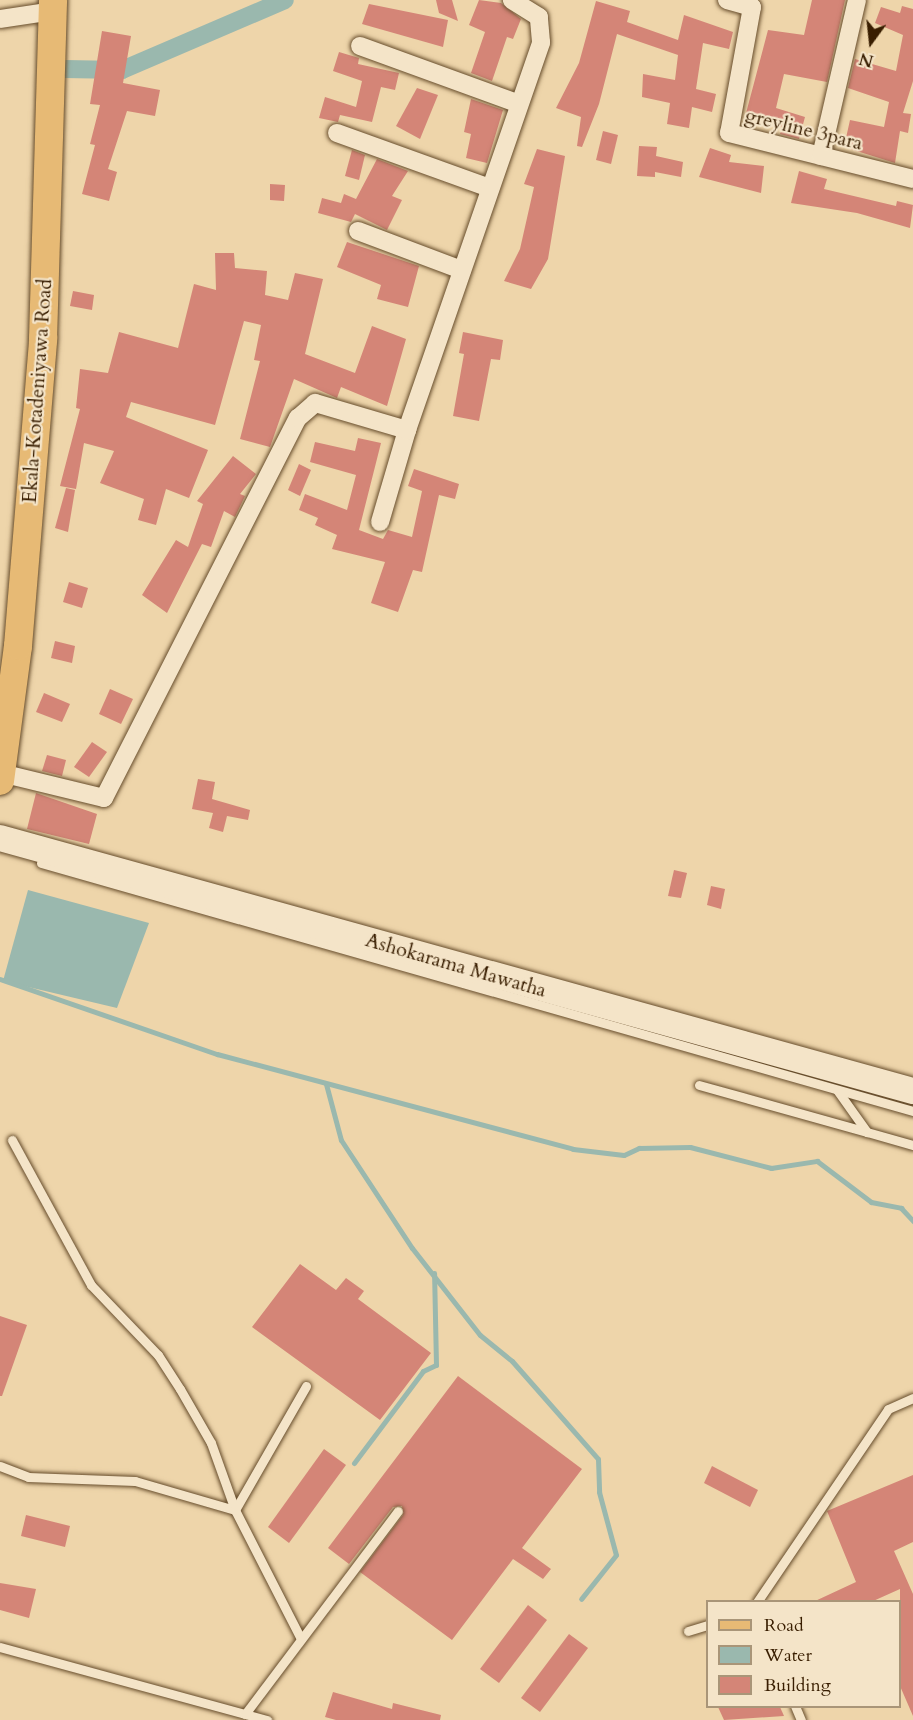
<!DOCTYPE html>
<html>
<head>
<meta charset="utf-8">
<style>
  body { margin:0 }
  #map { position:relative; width:913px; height:1720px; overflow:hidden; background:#eed5aa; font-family:Cardo,serif }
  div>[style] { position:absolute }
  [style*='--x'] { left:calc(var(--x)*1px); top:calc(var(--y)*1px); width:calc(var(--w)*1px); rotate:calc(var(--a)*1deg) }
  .water>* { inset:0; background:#9ab8ae }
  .stream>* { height:5px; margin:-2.5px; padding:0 2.5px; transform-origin:2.5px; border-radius:2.5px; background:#9ab8ae }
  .canal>* { height:18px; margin:-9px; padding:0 9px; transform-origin:9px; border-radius:9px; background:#9ab8ae }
  .building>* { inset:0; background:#d48577 }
  .roads { filter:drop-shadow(0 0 2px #664c2b) drop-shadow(0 0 2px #664c2b) }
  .lane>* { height:9px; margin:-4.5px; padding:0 4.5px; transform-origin:4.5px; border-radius:4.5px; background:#f4e4c8 }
  .street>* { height:18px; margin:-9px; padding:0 9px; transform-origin:9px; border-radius:9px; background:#f4e4c8 }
  .secondary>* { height:26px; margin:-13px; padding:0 13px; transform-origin:13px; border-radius:13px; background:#f4e4c8 }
  .primary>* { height:28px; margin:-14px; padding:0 14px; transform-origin:14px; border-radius:14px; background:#e7ba75 }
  span { translate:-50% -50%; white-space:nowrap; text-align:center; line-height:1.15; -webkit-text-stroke:4.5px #f4e4c8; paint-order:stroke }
  .street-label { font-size:20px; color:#391e01 }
  .legend { position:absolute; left:706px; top:1600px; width:195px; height:108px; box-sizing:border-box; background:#f4e4c8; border:2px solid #a99578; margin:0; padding:8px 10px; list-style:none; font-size:18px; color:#391e01 }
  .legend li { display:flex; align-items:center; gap:12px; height:30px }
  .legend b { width:30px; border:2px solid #a99578 }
  .north { position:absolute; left:841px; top:12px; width:60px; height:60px; -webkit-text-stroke:4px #f4e4c8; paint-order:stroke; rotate:195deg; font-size:16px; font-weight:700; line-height:24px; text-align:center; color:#391e01 }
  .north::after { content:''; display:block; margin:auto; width:21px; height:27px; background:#391e01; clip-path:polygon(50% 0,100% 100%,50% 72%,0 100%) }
</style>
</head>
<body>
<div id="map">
  <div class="water">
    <i style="clip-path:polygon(28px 890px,149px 923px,117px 1008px,3px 981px)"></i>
  </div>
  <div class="stream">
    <i style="--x:0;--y:979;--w:230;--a:19.1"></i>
    <i style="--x:217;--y:1054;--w:368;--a:14.9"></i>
    <i style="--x:573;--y:1149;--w:51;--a:6.7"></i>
    <i style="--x:624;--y:1155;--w:17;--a:-25"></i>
    <i style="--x:639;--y:1148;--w:51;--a:-1.1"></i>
    <i style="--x:690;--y:1147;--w:84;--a:14.5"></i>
    <i style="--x:771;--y:1168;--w:47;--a:-8.7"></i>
    <i style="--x:817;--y:1161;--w:68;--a:37.2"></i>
    <i style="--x:871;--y:1202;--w:31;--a:11"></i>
    <i style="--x:901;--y:1208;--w:18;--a:47"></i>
    <i style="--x:326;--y:1084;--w:58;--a:75"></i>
    <i style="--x:341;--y:1140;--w:129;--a:56.7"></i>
    <i style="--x:412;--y:1248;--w:110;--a:52"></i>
    <i style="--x:480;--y:1335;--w:41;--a:39.1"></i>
    <i style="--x:512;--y:1361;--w:130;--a:48.7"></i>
    <i style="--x:598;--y:1459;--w:33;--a:88"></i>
    <i style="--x:599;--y:1492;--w:65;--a:74.9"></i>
    <i style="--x:616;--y:1555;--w:56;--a:128.5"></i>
    <i style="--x:354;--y:1463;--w:115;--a:-53.1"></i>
    <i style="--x:423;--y:1371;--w:14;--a:-25"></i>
    <i style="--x:436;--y:1365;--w:92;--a:-91.2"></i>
  </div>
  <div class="canal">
    <i style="--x:64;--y:69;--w:58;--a:1"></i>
    <i style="--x:122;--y:70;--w:177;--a:-23.2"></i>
  </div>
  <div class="building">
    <i style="clip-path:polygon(436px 0,452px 0,458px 21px,439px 13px)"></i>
    <i style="clip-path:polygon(479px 0,501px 3px,521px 19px,513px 39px,507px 37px,492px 81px,471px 73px,485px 32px,469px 25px)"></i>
    <i style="clip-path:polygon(812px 0,845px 0,827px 82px,784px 74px,776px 108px,805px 117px,799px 139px,780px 134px,783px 127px,745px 117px,768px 30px,804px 35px)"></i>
    <i style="clip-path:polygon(596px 1px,630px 11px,627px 22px,678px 40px,684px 15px,733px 32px,729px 49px,703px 43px,696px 89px,716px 94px,712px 112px,692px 107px,689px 128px,667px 124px,670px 103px,642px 97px,643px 74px,675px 80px,678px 55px,617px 34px,599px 104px,582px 147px,577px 146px,581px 117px,556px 108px,579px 63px)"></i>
    <i style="clip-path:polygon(369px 4px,448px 20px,443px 47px,362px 24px)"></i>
    <i style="clip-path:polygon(902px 6px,913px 9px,913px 81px,903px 113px,911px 114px,908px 133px,900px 131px,895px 163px,844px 147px,850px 120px,884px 127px,889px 102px,848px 88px,855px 59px,896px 71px,903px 35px,875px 23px,881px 7px,900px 13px)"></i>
    <i style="clip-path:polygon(102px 31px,131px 36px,123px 83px,160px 90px,155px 116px,127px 111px,108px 169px,117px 172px,109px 201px,82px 194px,95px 145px,90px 144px,100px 105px,90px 104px)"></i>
    <i style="clip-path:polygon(339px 52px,359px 58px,358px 64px,399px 73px,395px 90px,381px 87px,372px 122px,340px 115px,338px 122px,319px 118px,325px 97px,356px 107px,362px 81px,333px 71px)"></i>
    <i style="clip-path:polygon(417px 88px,438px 95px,420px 139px,396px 126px)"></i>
    <i style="clip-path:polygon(471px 99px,503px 110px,487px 163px,466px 158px,471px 134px,464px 132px)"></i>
    <i style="clip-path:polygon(603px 131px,618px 135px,611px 164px,596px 160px)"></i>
    <i style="clip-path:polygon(639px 146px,657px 147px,656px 156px,683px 162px,681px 177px,655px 172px,655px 177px,637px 176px)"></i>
    <i style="clip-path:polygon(710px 148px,731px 155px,729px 162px,764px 166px,761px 193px,699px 177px)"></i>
    <i style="clip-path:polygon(537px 149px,565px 156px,548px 259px,531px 289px,504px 281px,520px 249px,534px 187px,524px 184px)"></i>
    <i style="clip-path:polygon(352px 150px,365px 155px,359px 180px,345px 176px)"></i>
    <i style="clip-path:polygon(377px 159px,408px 171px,392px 196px,402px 200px,387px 230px,355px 214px,351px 222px,318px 213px,322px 198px,341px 203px,344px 194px,356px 199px)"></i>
    <i style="clip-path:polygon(799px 171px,827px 179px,824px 189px,896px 206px,897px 201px,913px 205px,910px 228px,857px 213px,791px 203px)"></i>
    <i style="clip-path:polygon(270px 184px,285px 185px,284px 201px,270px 200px)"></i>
    <i style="clip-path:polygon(347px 242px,419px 266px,408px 307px,377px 299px,381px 285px,337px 267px)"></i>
    <i style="clip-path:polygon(215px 253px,234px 253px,235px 268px,267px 271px,265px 295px,288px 300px,295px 273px,323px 279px,305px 354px,355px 373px,372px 326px,406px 339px,387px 406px,341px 387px,337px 398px,294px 379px,270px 447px,240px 439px,260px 361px,254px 360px,261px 325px,244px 321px,215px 425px,131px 402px,126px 417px,208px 450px,189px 498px,166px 489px,156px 525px,138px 520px,144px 499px,100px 483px,114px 451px,84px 443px,76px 489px,60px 486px,80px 409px,76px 408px,80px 369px,108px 373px,119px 332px,178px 348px,194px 284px,216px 290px)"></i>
    <i style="clip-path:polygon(73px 291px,94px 295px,92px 310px,70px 306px)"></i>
    <i style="clip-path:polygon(463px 332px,503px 340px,500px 360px,491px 359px,479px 421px,453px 416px,464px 354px,459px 353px)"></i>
    <i style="clip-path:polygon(358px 438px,381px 443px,359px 530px,383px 539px,388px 530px,412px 537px,422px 491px,408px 486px,414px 469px,459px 484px,455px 499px,439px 495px,422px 572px,413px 570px,398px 612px,371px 603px,385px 562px,332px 549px,337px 535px,315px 525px,318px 518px,299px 510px,305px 494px,347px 510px,356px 475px,310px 462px,315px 442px,355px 451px)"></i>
    <i style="clip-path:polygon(233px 456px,256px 474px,240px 494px,245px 496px,235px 517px,224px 511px,211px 547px,202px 544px,167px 613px,142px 595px,176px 540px,188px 547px,203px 504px,197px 501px)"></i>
    <i style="clip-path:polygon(299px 464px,311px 470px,300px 496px,288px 490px)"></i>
    <i style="clip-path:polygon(66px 488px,75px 490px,68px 532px,55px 528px)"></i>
    <i style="clip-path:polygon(69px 582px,88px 588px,82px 608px,63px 602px)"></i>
    <i style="clip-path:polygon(55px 641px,75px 646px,72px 663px,51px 658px)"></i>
    <i style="clip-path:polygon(110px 689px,133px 699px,121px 724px,99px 714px)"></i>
    <i style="clip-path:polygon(44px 693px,70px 704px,62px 722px,36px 712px)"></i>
    <i style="clip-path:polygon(92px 742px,107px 752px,89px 777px,74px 767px)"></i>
    <i style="clip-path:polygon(47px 755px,66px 760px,62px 776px,42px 771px)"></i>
    <i style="clip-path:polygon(198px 779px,215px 782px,212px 799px,250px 810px,248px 820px,227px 816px,223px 832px,209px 828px,213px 813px,192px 809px)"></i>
    <i style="clip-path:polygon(36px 793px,97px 814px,89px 844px,27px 829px)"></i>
    <i style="clip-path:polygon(674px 870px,687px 873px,681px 898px,668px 896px)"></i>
    <i style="clip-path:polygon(711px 886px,725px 889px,721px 909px,707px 905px)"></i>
    <i style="clip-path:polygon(300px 1264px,336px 1290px,346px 1278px,364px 1291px,358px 1299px,431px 1353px,380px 1420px,252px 1327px)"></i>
    <i style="clip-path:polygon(0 1316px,27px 1325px,2px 1396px,0 1396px)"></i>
    <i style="clip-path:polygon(458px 1376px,582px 1469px,522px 1548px,551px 1569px,543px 1579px,513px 1559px,452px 1640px,360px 1572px,403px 1515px,402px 1506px,393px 1507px,349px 1564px,328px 1548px)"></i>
    <i style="clip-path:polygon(324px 1449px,346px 1465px,289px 1543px,268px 1527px)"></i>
    <i style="clip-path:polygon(712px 1466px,758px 1490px,750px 1507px,704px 1483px)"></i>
    <i style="clip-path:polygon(913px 1475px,913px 1542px,894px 1551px,913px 1594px,913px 1716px,900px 1686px,900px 1589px,871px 1602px,813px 1602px,856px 1582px,827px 1511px)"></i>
    <i style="clip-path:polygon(26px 1515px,70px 1526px,65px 1547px,21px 1536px)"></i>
    <i style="clip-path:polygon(0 1583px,36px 1589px,29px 1618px,0 1610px)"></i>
    <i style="clip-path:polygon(528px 1605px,547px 1620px,499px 1683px,480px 1669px)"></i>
    <i style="clip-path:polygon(569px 1634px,588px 1648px,540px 1712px,521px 1698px)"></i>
    <i style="clip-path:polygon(333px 1692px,392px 1709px,393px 1703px,441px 1715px,440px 1720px,336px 1720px,325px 1717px)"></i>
    <i style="clip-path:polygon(718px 1707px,780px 1707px,784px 1716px,724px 1720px)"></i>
  </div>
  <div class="roads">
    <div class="lane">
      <i style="--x:41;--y:863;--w:907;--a:15.88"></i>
      <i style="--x:699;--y:1085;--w:174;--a:15.6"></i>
      <i style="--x:837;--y:1090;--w:52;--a:54.5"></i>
      <i style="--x:867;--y:1132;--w:48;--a:15.8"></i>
      <i style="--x:12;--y:1140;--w:165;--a:61.4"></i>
      <i style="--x:91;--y:1285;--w:97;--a:46.3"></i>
      <i style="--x:158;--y:1355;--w:40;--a:57.1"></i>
      <i style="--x:180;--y:1389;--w:62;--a:60.1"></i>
      <i style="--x:211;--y:1443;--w:71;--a:70.3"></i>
      <i style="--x:0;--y:1466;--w:30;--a:21"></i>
      <i style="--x:28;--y:1477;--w:107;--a:2.1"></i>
      <i style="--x:135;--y:1481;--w:104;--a:16.2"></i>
      <i style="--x:757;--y:1602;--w:233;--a:-55.8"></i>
      <i style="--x:888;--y:1409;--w:27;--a:-24"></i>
      <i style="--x:688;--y:1631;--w:21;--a:-17"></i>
      <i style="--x:301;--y:1639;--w:145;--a:-117.1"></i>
      <i style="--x:235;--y:1510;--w:143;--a:-60.2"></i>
      <i style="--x:0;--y:1647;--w:277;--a:15.3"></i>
      <i style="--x:795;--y:1706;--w:15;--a:67"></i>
      <i style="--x:245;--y:1714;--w:254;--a:-53"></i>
    </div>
    <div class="street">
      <i style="--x:727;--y:0;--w:26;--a:16"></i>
      <i style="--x:752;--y:7;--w:128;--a:100.3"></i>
      <i style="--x:729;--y:133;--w:190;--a:14"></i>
      <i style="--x:0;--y:19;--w:54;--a:-8.6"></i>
      <i style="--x:360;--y:46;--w:169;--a:20"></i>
      <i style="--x:337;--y:133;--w:163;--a:19.8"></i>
      <i style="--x:821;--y:156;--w:160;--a:-77"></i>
      <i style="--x:358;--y:231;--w:111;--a:20.6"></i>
      <i style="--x:380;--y:522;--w:96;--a:-73.6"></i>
      <i style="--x:1;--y:773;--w:106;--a:13.6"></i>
      <i style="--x:104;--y:798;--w:427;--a:-63"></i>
      <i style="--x:298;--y:418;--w:23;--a:-41"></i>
      <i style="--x:315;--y:403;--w:96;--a:16.4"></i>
      <i style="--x:407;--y:430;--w:410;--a:-70.9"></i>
      <i style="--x:541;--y:42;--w:25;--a:-95"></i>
      <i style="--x:539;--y:17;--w:32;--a:-148"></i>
    </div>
    <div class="secondary">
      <i style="--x:0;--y:838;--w:947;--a:15.49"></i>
    </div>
    <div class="primary">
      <i style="--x:0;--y:781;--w:136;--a:-82.4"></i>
      <i style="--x:18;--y:646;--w:308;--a:-85.3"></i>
      <i style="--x:43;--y:339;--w:339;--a:-88.3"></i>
    </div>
  </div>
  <div class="street-label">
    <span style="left:804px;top:129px;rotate:14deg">greyline 3para</span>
    <span style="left:37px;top:391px;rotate:-86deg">Ekala-Kotadeniyawa Road</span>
    <span style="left:456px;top:965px;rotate:16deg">Ashokarama Mawatha</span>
  </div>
  <ul class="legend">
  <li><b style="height:8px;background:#e7ba75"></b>Road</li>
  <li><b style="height:16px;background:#9ab8ae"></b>Water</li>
  <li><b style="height:16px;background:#d48577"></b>Building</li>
  </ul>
  <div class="north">N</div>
</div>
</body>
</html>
